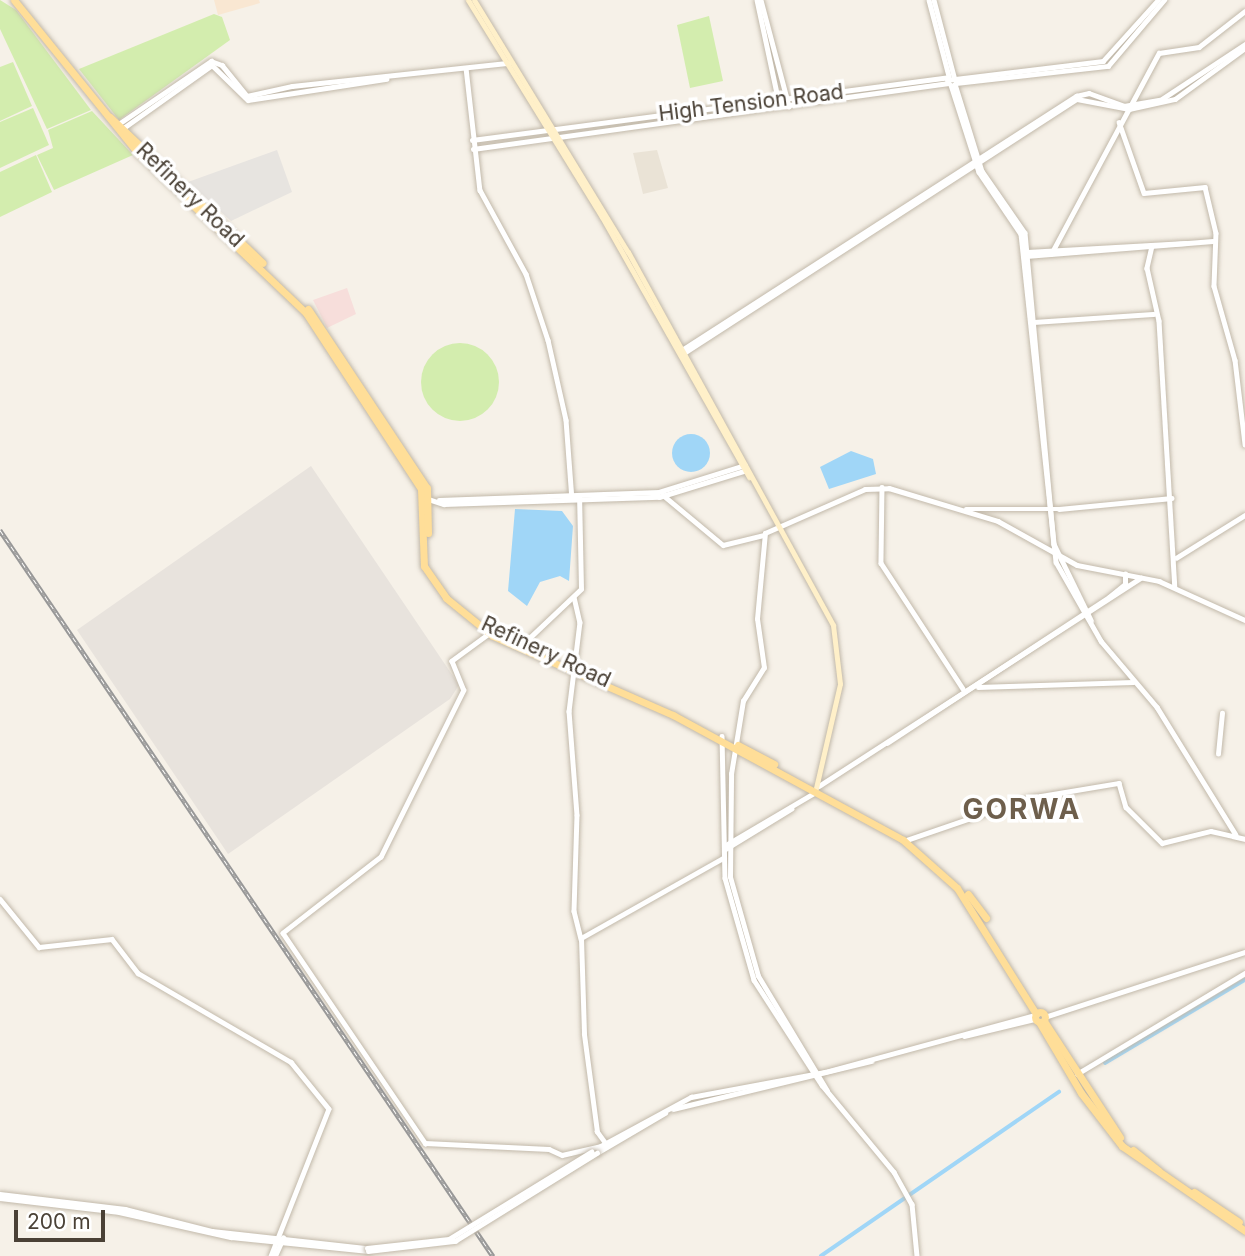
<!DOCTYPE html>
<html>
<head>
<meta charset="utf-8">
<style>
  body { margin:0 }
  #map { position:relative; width:1245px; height:1256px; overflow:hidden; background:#f6f1e8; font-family:Inter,sans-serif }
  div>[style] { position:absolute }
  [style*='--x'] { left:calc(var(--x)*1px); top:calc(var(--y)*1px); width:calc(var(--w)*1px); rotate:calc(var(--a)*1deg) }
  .residential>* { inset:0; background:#eae3d6 }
  .commercial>* { inset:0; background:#f9e7d2 }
  .industrial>* { inset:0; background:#e8e3dd }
  .medical>* { inset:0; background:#f7dedb }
  .green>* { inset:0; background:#d3edae }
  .round { border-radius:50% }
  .parking>* { inset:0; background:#e7e4e0 }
  .water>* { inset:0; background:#a0d6f7 }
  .canal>* { height:3.5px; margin:-1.75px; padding:0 1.75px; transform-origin:1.75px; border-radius:1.75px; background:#a0d6f7 }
  .roads { filter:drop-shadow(0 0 2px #c2b9aa) drop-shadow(0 0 2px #c2b9aa) }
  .tertiary>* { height:4.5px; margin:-2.25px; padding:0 2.25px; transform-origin:2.25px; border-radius:2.25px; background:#fff }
  .secondary>* { height:5px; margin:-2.5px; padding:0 2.5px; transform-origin:2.5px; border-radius:2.5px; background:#fff0c9 }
  .primary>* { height:7px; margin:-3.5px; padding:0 3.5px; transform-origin:3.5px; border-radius:3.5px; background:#ffde98 }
  .primary>.ring { margin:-3.5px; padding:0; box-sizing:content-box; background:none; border:7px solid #ffde98; border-radius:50% }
  .rail>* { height:4.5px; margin-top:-2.25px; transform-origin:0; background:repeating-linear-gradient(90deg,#fff 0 5px,#989898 0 10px); box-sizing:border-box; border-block:2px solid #989898 }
  .bridges { filter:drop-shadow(0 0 2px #c2b9aa) drop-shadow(0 0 2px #c2b9aa) }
  .tertiary-bridge>* { height:4.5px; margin:-2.25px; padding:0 2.25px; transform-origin:2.25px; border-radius:2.25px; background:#fff }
  span { translate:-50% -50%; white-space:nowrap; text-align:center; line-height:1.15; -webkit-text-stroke:7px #fff; paint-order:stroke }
  .street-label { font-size:21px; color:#4a4136 }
  .district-label { font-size:28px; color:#6e5f4c; font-weight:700; letter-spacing:2px }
  .scale { position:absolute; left:14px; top:1210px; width:91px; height:32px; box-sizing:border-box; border:4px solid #4a4136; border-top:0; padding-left:9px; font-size:21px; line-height:24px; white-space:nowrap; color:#4a4136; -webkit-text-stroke:5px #fff; paint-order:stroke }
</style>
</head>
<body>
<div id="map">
  <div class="residential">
    <i style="clip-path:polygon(657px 150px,668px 188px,643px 194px,633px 153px)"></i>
  </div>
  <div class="commercial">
    <i style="clip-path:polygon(214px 0,259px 0,260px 3px,218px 15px)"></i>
  </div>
  <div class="industrial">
    <i style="clip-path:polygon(311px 466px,459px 685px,450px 699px,228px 854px,77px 630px)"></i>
  </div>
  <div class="medical">
    <i style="clip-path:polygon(347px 288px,356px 314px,327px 328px,313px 300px)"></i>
  </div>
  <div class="green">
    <i style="clip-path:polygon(0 0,16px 10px,91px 110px,47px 129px,0 29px)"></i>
    <i style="clip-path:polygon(214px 14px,222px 17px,230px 40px,119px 120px,79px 69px)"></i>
    <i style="clip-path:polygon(709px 16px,723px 81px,690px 88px,677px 25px)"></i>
    <i style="clip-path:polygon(13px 62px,32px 106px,0 121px,0 67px)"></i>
    <i style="clip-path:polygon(33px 108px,49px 145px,0 168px,0 122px)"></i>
    <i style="clip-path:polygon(92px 111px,133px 155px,54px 190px,37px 155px,53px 148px,48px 130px)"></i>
    <i style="clip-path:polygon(36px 155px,52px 192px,0 217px,0 172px)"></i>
    <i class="round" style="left:421px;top:343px;width:78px;height:78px"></i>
  </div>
  <div class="parking">
    <i style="clip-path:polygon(277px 150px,292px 192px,231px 221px,188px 182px)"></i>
  </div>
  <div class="water">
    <i class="round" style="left:672px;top:434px;width:38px;height:38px"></i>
    <i style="clip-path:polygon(851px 451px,873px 459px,876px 474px,829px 489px,820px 467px)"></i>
    <i style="clip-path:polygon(515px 509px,562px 511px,573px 526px,569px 581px,560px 576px,540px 582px,527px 606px,508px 591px)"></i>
  </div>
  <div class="canal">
    <i style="--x:1105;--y:1063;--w:163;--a:-30.7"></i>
    <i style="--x:821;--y:1256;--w:289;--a:-34.6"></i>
  </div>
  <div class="roads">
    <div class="tertiary">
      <i style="--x:757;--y:0;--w:109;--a:77.9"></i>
      <i style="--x:761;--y:0;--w:110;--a:75.2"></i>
      <i style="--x:929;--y:0;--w:79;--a:75.3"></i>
      <i style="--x:934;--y:0;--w:79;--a:75.3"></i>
      <i style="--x:466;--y:68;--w:123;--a:83.5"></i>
      <i style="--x:480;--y:190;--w:96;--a:61.3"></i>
      <i style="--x:526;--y:274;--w:70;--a:71.6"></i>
      <i style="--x:548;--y:340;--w:82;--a:77.3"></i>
      <i style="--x:566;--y:420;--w:79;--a:85.7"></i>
      <i style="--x:947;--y:80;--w:157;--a:-6.9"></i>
      <i style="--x:1103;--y:61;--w:82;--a:-48"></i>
      <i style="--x:956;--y:83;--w:153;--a:-6.4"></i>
      <i style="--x:1108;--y:66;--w:87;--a:-49.7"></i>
      <i style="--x:955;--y:84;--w:91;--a:72.8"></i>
      <i style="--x:982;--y:171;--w:75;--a:55.3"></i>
      <i style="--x:1025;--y:233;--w:312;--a:84.7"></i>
      <i style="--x:1054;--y:544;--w:85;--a:64"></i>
      <i style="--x:951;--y:85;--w:91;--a:72.2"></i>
      <i style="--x:979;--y:172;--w:75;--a:55.9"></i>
      <i style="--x:1021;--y:234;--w:330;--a:83.9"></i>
      <i style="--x:1056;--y:562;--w:91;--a:60.3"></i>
      <i style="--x:1101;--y:641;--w:87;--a:49.7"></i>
      <i style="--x:1157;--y:707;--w:150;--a:58.3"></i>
      <i style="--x:1119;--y:122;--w:75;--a:70.6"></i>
      <i style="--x:1144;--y:193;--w:61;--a:-5.6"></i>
      <i style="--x:1205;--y:187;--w:47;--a:76.6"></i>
      <i style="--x:1216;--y:233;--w:53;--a:92.2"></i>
      <i style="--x:1214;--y:286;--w:77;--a:74.2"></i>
      <i style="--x:1235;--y:360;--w:85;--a:83.2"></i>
      <i style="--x:117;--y:125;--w:114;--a:-34.2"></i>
      <i style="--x:211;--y:61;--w:12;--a:20"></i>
      <i style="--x:222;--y:65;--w:40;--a:51"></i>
      <i style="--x:247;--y:96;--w:46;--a:-12.5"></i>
      <i style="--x:292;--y:86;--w:218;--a:-6.1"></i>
      <i style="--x:122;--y:129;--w:110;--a:-35.4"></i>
      <i style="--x:212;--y:65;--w:50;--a:44.2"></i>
      <i style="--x:248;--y:100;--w:140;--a:-8.7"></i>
      <i style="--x:472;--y:140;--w:480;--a:-7.5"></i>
      <i style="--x:473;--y:149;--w:480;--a:-7.9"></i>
      <i style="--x:1152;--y:246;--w:23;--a:103"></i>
      <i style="--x:1147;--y:268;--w:54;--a:77.2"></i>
      <i style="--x:1159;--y:321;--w:266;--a:86.6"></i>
      <i style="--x:1027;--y:252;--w:159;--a:-3.2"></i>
      <i style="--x:1051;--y:254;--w:228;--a:-61.8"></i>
      <i style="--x:1159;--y:53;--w:40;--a:-8.5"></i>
      <i style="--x:1199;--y:47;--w:58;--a:-38"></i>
      <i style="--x:1026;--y:256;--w:187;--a:-4.6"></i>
      <i style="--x:1032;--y:322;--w:122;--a:-3.8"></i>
      <i style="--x:682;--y:350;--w:469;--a:-32.8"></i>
      <i style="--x:1076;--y:96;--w:13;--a:-13"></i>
      <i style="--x:1089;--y:93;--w:37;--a:20"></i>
      <i style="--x:1124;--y:106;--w:39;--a:-10"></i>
      <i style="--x:1162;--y:99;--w:100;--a:-33.5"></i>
      <i style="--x:684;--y:353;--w:468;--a:-32.9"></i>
      <i style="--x:1077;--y:99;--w:53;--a:10.9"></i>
      <i style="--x:1129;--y:109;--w:47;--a:-12.3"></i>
      <i style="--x:1175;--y:99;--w:87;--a:-36.1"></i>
      <i style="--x:882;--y:487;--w:76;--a:90.8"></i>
      <i style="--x:881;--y:563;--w:150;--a:56.9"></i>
      <i style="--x:663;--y:495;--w:78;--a:39.8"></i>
      <i style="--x:723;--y:545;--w:42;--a:-13.7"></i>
      <i style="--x:425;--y:498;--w:20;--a:18"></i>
      <i style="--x:444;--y:504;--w:215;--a:-1.9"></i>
      <i style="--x:659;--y:497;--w:92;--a:-17.1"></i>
      <i style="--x:439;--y:500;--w:220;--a:-2.1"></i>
      <i style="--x:659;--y:492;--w:90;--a:-17.4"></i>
      <i style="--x:966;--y:509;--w:93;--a:0"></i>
      <i style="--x:1059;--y:509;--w:113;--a:-5.6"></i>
      <i style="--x:1176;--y:558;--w:81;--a:-31.9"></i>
      <i style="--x:574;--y:597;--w:26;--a:77"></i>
      <i style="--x:580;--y:622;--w:90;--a:97"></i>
      <i style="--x:569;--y:711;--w:104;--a:85.6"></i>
      <i style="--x:577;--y:815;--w:96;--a:91.8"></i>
      <i style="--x:574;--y:911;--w:29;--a:76"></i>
      <i style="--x:489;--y:634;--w:46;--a:143.9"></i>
      <i style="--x:452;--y:661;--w:31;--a:68"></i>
      <i style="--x:464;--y:690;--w:186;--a:116.4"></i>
      <i style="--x:381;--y:857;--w:124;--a:142.2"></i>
      <i style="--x:283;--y:933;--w:254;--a:55.9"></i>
      <i style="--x:425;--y:1143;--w:124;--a:2.8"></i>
      <i style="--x:549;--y:1149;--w:14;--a:25"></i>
      <i style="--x:562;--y:1155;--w:39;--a:-13"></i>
      <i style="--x:522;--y:645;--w:81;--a:-43.5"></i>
      <i style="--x:581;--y:589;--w:92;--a:-91.2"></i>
      <i style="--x:978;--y:687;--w:155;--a:-1.8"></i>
      <i style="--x:722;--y:736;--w:142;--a:88.8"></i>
      <i style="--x:725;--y:878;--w:106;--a:74.1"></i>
      <i style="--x:754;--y:980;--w:125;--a:57.1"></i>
      <i style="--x:822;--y:1085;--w:113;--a:50.4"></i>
      <i style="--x:894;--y:1172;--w:37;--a:61"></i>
      <i style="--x:912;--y:1204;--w:52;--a:84.5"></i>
      <i style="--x:887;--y:743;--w:266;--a:-33.3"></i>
      <i style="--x:1109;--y:597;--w:21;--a:-39"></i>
      <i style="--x:1125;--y:584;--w:10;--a:-90"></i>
      <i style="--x:1218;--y:754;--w:41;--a:-84.4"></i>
      <i style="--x:819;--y:786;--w:383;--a:-32.9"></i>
      <i style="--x:904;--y:841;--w:132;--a:-19"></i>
      <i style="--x:1029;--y:798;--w:91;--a:-9.5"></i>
      <i style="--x:1119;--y:783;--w:25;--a:74"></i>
      <i style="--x:1126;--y:807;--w:51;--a:45"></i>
      <i style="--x:1162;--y:843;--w:50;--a:-13.8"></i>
      <i style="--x:1211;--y:831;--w:35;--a:13"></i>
      <i style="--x:726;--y:845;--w:102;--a:-30.6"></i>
      <i style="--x:724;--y:850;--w:79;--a:-31.5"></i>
      <i style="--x:0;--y:899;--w:62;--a:50.9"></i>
      <i style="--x:39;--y:947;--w:73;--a:-6.3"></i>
      <i style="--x:112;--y:939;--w:43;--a:52.6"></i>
      <i style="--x:138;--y:973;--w:177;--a:30.2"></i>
      <i style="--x:291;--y:1062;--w:60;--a:51"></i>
      <i style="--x:329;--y:1109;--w:158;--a:111.5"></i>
      <i style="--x:1045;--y:1017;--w:210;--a:-18"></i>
      <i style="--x:964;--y:1036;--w:73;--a:-13.5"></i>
      <i style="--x:1077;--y:1074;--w:196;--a:-31"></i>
      <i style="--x:827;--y:1091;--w:134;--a:-121"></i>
      <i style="--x:758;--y:976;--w:103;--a:-105.8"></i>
      <i style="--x:730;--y:877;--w:103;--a:-89.4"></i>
      <i style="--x:731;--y:774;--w:74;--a:-80.7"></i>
      <i style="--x:743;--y:701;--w:39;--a:-58"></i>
      <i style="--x:764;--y:668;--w:49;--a:-98.1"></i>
      <i style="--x:757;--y:619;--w:86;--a:-84.7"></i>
      <i style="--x:765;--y:533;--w:109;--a:-23.7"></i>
      <i style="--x:865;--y:489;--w:24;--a:-2"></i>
      <i style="--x:889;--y:488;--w:114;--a:16.8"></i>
      <i style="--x:998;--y:521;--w:90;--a:29.1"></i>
      <i style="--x:1077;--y:565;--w:84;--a:11"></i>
      <i style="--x:1159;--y:581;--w:94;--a:24.4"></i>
      <i style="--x:673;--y:1109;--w:204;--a:-13.6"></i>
      <i style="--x:605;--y:1143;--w:14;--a:-126"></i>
      <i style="--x:597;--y:1132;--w:99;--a:-97.6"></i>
      <i style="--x:584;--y:1034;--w:96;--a:-91.8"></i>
      <i style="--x:581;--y:938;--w:163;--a:-29.4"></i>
      <i style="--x:597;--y:1148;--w:107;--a:-28.5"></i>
      <i style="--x:691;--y:1097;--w:136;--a:-10.6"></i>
      <i style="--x:825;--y:1072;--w:218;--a:-15.2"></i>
      <i style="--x:597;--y:1153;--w:79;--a:-30.5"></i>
      <i style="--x:0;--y:1194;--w:126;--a:6.8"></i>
      <i style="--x:125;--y:1209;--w:90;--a:14.2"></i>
      <i style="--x:212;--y:1231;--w:156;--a:6.3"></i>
      <i style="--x:0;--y:1198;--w:120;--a:6.7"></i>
      <i style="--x:119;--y:1212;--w:115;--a:12.6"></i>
      <i style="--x:231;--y:1237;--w:138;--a:5.8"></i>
      <i style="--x:275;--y:1256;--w:20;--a:-66"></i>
    </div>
    <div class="secondary">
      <i style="--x:468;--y:0;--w:255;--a:58.3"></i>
      <i style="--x:602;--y:217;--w:299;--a:60.5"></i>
      <i style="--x:474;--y:0;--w:295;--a:58.6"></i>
      <i style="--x:628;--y:252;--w:426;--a:61.2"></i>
      <i style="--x:833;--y:625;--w:59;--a:83.2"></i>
      <i style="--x:840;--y:684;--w:111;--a:103"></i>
    </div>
    <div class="primary">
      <i style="--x:14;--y:0;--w:197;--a:51"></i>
      <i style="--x:138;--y:153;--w:232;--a:43.6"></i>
      <i style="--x:306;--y:313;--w:210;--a:56.8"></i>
      <i style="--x:421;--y:489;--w:77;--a:87.8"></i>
      <i style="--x:424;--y:566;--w:39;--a:55"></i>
      <i style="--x:446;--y:598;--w:60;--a:39"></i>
      <i style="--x:493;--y:636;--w:197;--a:23.7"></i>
      <i style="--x:673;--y:715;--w:262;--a:28.5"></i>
      <i style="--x:903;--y:840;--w:72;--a:41.6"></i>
      <i style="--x:957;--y:888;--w:149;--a:57.9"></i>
      <i style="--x:110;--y:117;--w:211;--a:43.7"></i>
      <i style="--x:308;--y:309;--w:215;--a:56.4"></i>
      <i style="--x:427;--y:488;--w:45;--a:88.7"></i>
      <i style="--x:738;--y:745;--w:41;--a:27.8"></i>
      <i style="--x:968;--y:894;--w:30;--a:53"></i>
      <i class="ring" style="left:1035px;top:1012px;width:3px;height:3px"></i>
      <i style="--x:1044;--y:1021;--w:139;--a:56.8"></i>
      <i style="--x:1039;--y:1022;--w:82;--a:59.4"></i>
      <i style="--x:1081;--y:1093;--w:67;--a:52.3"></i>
      <i style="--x:1122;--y:1146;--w:150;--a:34.6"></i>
      <i style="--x:1133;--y:1150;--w:33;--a:39"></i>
      <i style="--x:1194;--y:1192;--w:54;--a:33.7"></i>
    </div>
  </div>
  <div class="rail">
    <i style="--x:0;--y:530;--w:878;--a:55.82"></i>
  </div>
  <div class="bridges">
    <div class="tertiary-bridge">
      <i style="--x:367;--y:1248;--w:82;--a:-6.3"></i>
      <i style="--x:449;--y:1239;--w:167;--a:-31.5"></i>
      <i style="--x:368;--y:1251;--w:88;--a:-6.6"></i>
      <i style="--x:455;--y:1241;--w:167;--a:-31.8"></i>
    </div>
  </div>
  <div class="street-label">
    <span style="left:751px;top:103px;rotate:-7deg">High Tension Road</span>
    <span style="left:190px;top:195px;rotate:44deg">Refinery Road</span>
    <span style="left:546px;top:652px;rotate:25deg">Refinery Road</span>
  </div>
  <div class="district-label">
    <span style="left:1022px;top:809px">GORWA</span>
  </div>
  <div class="scale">200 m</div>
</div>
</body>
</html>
